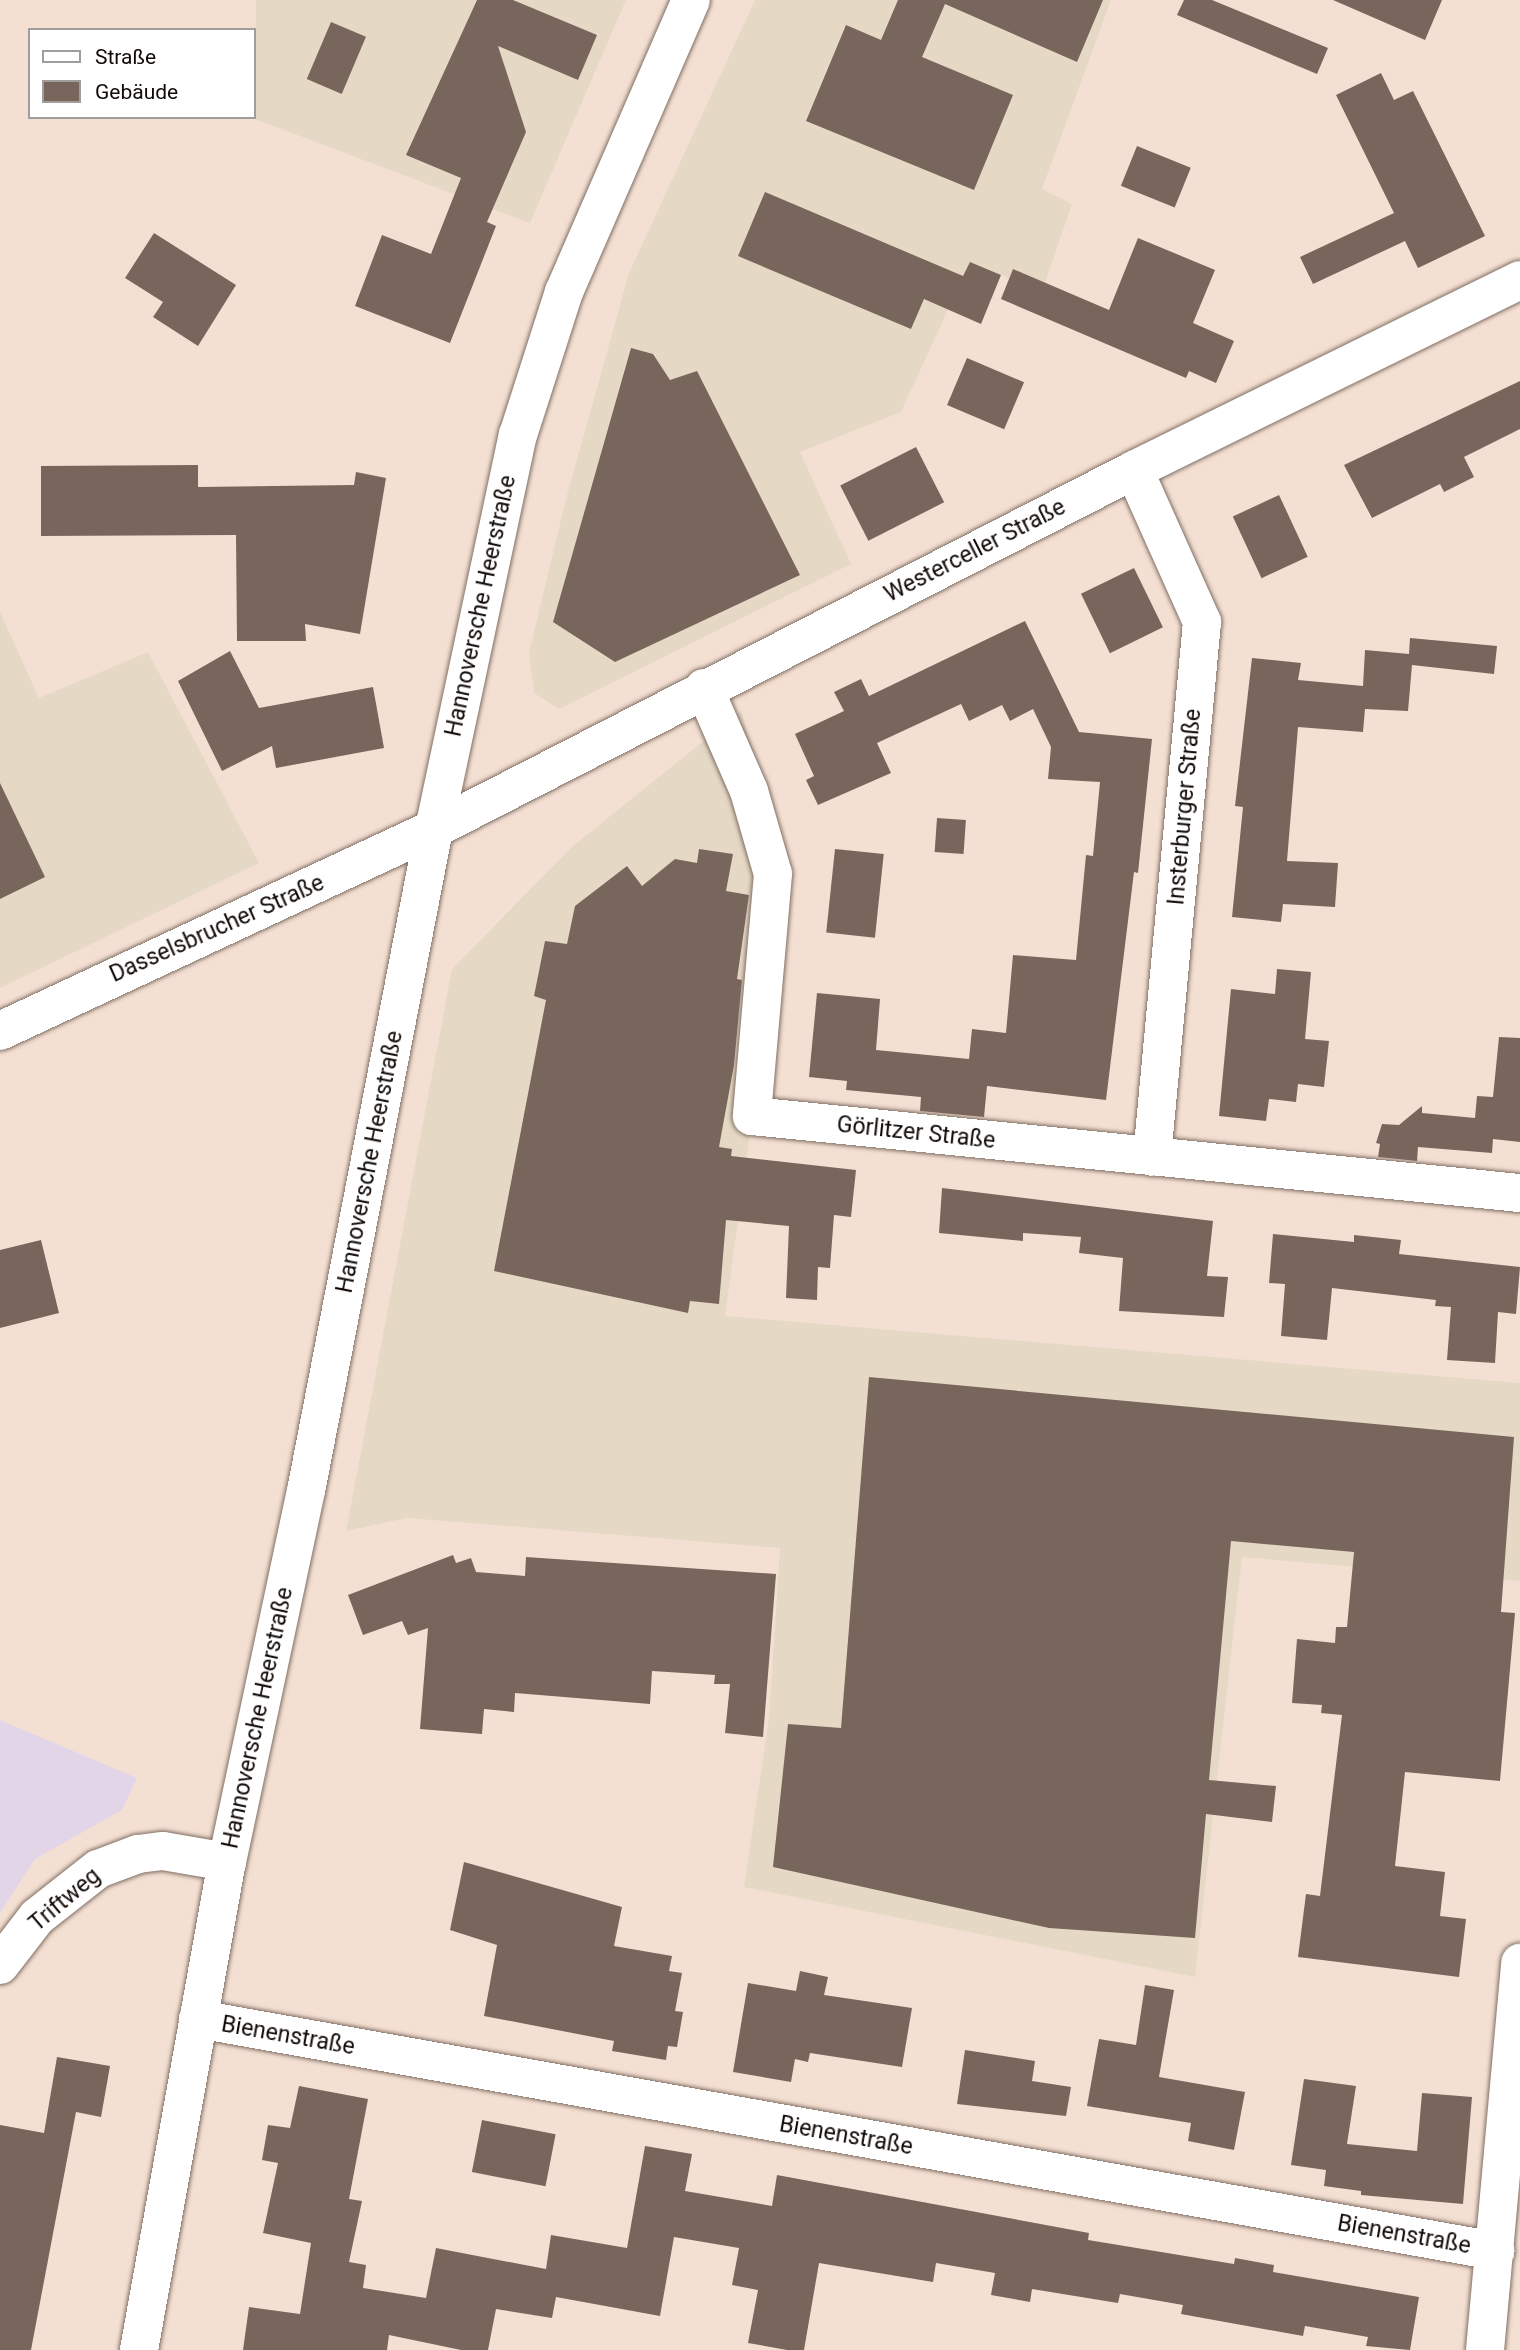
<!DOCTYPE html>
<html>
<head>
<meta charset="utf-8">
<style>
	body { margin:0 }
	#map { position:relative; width:1520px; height:2350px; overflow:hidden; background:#f4e0d3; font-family:Roboto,sans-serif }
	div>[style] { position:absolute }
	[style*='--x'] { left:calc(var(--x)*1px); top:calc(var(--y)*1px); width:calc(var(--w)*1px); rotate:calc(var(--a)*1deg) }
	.commercial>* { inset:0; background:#e5d9c5 }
	.education>* { inset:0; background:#e3d5e8 }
	.building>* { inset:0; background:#78665c; transform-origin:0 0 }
	.roads { filter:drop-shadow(0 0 2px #816f64) drop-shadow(0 0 2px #816f64) }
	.minor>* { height:38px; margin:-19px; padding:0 19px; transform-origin:19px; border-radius:19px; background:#fff }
	.major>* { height:38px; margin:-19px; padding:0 19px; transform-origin:19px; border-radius:19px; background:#fff }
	span { translate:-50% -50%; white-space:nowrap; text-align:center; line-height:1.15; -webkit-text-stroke:5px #fff; paint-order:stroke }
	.street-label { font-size:23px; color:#110a07 }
	.legend { position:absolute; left:28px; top:28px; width:228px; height:91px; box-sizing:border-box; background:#fff; border:2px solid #a09d9c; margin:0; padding:9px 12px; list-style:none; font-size:21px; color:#110a07 }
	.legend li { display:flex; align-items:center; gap:14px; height:35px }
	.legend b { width:35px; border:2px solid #a09d9c }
</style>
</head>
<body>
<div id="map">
	<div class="commercial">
		<div style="clip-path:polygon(256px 0,626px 0,530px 223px,255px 119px)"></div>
		<div style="clip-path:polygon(755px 0,1111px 0,1042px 189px,1072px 204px,1045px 283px,1013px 269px,1009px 278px,970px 262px,901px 412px,800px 452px,851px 564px,559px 709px,534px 693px,529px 653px,566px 499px,629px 273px)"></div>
		<div style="clip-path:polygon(0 612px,39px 698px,148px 652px,259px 863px,0 988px)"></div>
		<div style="clip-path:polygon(741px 711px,787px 860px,725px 1316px,1520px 1383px,1520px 1581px,1242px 1557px,1195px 1977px,744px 1887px,769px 1718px,780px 1548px,407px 1518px,346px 1531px,452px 969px,573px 846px)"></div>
	</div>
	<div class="education">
		<div style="clip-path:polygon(0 1720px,137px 1778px,122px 1810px,35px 1859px,0 1913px)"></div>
	</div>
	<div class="building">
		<div style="clip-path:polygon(477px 0,513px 0,597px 35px,578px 80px,498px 46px,526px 132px,487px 222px,496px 226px,450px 343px,355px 306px,382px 235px,431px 254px,461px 178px,406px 155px)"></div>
		<div style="clip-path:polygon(898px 0,1103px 0,1077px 62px,945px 4px,922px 57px,1013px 95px,974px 190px,806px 121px,846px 25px,881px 40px)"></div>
		<div style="clip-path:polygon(1184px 0,1212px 0,1328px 48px,1317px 74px,1177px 15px)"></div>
		<div style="clip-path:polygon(1333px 0,1442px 0,1425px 40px)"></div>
		<div style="left:331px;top:22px;width:38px;height:62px;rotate:23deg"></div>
		<div style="clip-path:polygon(1381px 73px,1394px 100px,1413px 91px,1485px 236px,1418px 268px,1405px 241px,1313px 284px,1300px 257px,1394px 213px,1336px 95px)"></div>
		<div style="left:1137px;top:146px;width:58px;height:43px;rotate:22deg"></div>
		<div style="clip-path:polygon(765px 192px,963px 276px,970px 262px,1001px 275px,981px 324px,924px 299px,911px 329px,738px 256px)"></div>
		<div style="clip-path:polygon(154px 233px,236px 285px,198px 346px,153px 317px,163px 302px,125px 278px)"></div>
		<div style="clip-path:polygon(1138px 238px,1215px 270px,1193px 323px,1234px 341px,1216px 383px,1189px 371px,1186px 378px,1001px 299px,1013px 269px,1109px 310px)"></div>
		<div style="clip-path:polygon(631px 348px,653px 354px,670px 380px,697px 371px,800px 575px,615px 662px,553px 622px)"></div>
		<div style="left:967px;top:358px;width:62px;height:51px;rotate:23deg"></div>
		<div style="clip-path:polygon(1520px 381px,1520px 429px,1464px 457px,1474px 477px,1444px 492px,1440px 484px,1372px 518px,1344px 465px)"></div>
		<div style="left:916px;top:447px;width:62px;height:85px;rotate:63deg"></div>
		<div style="clip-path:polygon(198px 465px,198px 487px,354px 485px,356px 472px,386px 478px,360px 634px,305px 624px,306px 641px,237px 641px,236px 535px,41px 536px,41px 466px)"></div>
		<div style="left:1279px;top:495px;width:68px;height:51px;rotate:65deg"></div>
		<div style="left:1134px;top:568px;width:66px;height:59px;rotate:64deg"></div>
		<div style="clip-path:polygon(1025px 621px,1079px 732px,1152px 739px,1138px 873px,1134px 872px,1106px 1100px,987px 1086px,984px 1117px,920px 1111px,921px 1097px,846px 1090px,847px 1081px,809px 1077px,817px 993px,880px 999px,876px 1050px,969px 1059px,972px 1029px,1006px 1033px,1013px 955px,1076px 960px,1086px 855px,1093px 856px,1100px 782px,1048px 779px,1051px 747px,1033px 709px,1010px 721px,1002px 705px,969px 721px,961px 704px,877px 743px,891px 773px,818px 805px,806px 780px,814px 776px,795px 734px,844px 711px,834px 692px,861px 679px,869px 696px)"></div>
		<div style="clip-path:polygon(1410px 638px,1497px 646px,1494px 674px,1412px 665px,1408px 711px,1365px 709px,1363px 732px,1298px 727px,1287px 861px,1338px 863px,1335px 907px,1283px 904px,1281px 922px,1232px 917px,1243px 807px,1235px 806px,1252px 658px,1301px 663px,1298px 680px,1363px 686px,1365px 650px,1409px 654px)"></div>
		<div style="clip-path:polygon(230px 651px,259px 708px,373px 687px,384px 748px,276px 768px,272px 746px,222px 771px,178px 681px)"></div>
		<div style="clip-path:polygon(0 783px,45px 877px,0 899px)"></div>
		<div style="left:937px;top:818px;width:29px;height:34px;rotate:4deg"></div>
		<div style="clip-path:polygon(699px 849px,733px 854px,726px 891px,749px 895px,737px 979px,742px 980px,734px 1065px,719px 1147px,732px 1149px,731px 1156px,856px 1170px,851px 1217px,834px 1215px,830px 1268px,818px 1267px,817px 1300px,786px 1298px,789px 1226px,726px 1220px,719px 1304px,690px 1301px,688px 1313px,494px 1271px,546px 1000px,534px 996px,545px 941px,567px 944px,575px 906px,627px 866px,642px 886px,675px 859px,697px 863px)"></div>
		<div style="left:835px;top:849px;width:49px;height:84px;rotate:6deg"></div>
		<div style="clip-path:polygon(1277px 969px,1311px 972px,1305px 1039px,1329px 1041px,1324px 1087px,1298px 1084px,1296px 1102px,1269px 1099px,1266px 1121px,1219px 1116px,1231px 989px,1275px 994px)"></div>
		<div style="clip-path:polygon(1499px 1037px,1520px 1038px,1520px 1142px,1493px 1139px,1492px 1153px,1418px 1147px,1417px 1161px,1378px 1157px,1380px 1144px,1376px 1143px,1382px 1124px,1399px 1125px,1422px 1106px,1422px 1113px,1475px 1118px,1477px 1096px,1493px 1097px)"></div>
		<div style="clip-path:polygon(942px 1188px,1213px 1221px,1207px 1276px,1228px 1277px,1224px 1317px,1119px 1311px,1123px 1258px,1079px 1253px,1081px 1237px,1023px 1233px,1023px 1241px,939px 1233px)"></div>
		<div style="clip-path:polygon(1273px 1234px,1354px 1242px,1354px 1235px,1401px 1240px,1399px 1254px,1520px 1267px,1516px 1314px,1498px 1312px,1495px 1363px,1447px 1360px,1451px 1307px,1435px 1306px,1436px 1300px,1332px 1288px,1327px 1340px,1281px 1336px,1285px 1284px,1269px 1283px)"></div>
		<div style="clip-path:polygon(41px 1240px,59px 1313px,0 1328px,0 1250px)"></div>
		<div style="clip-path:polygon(869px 1377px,1514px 1437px,1501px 1612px,1515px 1613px,1500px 1781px,1405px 1772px,1395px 1866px,1445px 1872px,1440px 1916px,1466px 1919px,1459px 1977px,1298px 1957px,1306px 1894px,1320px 1896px,1342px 1715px,1321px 1713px,1322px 1705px,1292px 1703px,1297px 1639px,1335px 1643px,1336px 1627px,1347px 1627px,1354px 1552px,1231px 1541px,1209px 1780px,1276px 1786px,1272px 1822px,1206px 1814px,1195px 1938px,1049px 1928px,773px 1867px,788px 1724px,841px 1728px)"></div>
		<div style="clip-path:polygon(453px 1555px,456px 1563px,471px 1558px,476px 1572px,525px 1576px,526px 1557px,776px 1574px,763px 1737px,725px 1733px,730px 1684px,714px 1684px,715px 1675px,652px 1671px,650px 1704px,515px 1693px,514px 1712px,484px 1709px,482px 1734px,420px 1729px,428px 1628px,408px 1635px,402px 1621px,363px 1635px,348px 1595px)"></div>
		<div style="clip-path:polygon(464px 1862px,622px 1907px,614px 1946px,672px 1956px,669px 1971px,682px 1973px,675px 2011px,683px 2012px,677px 2047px,668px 2046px,666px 2060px,612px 2051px,614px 2041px,484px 2016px,497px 1945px,450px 1930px)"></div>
		<div style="clip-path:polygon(800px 1971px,828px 1977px,824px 1995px,912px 2008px,902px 2067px,810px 2053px,808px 2062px,795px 2059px,791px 2082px,733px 2072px,748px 1983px,796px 1991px)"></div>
		<div style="clip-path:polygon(1145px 1985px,1174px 1990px,1159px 2077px,1245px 2092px,1234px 2150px,1188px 2141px,1191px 2123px,1087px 2106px,1099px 2039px,1136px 2045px)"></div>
		<div style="clip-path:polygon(965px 2050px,1035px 2061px,1032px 2081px,1071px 2087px,1066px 2116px,957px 2104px)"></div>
		<div style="clip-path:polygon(57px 2057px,110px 2066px,101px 2117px,76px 2112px,31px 2350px,0 2350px,0 2125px,44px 2133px)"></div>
		<div style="clip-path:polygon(1304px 2079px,1356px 2086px,1347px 2144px,1417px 2151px,1422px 2093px,1472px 2097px,1463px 2204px,1361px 2195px,1361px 2191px,1324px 2186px,1326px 2170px,1291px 2165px)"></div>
		<div style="clip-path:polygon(299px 2086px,368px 2099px,349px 2199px,362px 2201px,349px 2262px,366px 2265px,363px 2288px,426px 2298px,436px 2248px,546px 2269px,551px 2235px,627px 2248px,645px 2146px,692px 2154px,685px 2191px,772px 2206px,777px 2175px,1089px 2233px,1088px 2240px,1234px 2264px,1235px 2258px,1274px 2265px,1273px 2272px,1419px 2297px,1410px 2350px,1366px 2346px,1368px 2337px,1305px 2326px,1303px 2336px,1181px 2314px,1183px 2305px,1120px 2294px,1118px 2303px,1032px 2289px,1030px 2302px,991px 2295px,995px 2273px,936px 2263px,933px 2282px,819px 2263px,804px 2350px,787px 2350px,748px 2343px,758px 2290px,732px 2285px,739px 2248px,674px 2237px,660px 2316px,556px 2297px,552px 2318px,496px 2309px,488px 2350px,461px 2350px,389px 2335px,387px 2350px,243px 2350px,249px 2307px,300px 2314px,311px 2243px,263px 2233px,278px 2163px,262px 2160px,268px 2125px,290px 2128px)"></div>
		<div style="left:482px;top:2120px;width:75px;height:53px;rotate:11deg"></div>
	</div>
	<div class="roads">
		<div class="minor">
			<div style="--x:1134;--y:470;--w:167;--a:65.9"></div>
			<div style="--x:1202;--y:622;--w:537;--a:95.34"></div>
			<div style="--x:704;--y:688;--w:112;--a:66.4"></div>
			<div style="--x:749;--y:791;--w:86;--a:73.9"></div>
			<div style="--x:773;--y:874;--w:243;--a:95"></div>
			<div style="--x:752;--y:1116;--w:772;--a:5.73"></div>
			<div style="--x:0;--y:1031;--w:479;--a:-25"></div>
			<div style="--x:434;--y:829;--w:787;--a:-27.15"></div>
			<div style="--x:1134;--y:470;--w:430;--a:-26.2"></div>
			<div style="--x:0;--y:1965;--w:61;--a:-52.4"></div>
			<div style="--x:37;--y:1917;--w:78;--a:-38.2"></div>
			<div style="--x:98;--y:1869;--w:43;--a:-20.6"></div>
			<div style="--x:138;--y:1854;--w:25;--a:-7"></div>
			<div style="--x:163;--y:1851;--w:65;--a:9.8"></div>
			<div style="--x:198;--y:2019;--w:1318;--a:10.14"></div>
			<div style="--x:1485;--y:2350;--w:389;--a:-84.8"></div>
		</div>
		<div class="major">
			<div style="--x:139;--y:2350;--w:496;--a:-79.8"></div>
			<div style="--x:227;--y:1862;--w:379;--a:-78"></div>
			<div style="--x:306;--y:1491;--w:674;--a:-79.06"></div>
			<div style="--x:434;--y:829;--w:403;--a:-78"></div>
			<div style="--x:518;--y:435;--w:150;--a:-72.2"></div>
			<div style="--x:564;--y:292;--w:318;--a:-66.5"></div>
		</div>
	</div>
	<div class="street-label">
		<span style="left:975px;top:551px;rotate:-27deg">Westerceller Straße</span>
		<span style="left:481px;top:606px;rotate:-78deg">Hannoversche Heerstraße</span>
		<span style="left:1185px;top:807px;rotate:-85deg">Insterburger Straße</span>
		<span style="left:217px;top:929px;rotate:-24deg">Dasselsbrucher Straße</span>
		<span style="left:916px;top:1133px;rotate:6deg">Görlitzer Straße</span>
		<span style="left:370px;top:1162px;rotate:-79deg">Hannoversche Heerstraße</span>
		<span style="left:258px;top:1718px;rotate:-78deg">Hannoversche Heerstraße</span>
		<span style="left:65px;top:1900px;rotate:-40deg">Triftweg</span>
		<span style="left:288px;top:2036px;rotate:10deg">Bienenstraße</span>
		<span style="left:846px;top:2136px;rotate:10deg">Bienenstraße</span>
		<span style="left:1404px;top:2235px;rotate:10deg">Bienenstraße</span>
	</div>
	<ul class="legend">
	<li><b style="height:9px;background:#fff"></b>Straße</li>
	<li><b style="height:19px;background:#78665c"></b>Gebäude</li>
	</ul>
</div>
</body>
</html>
